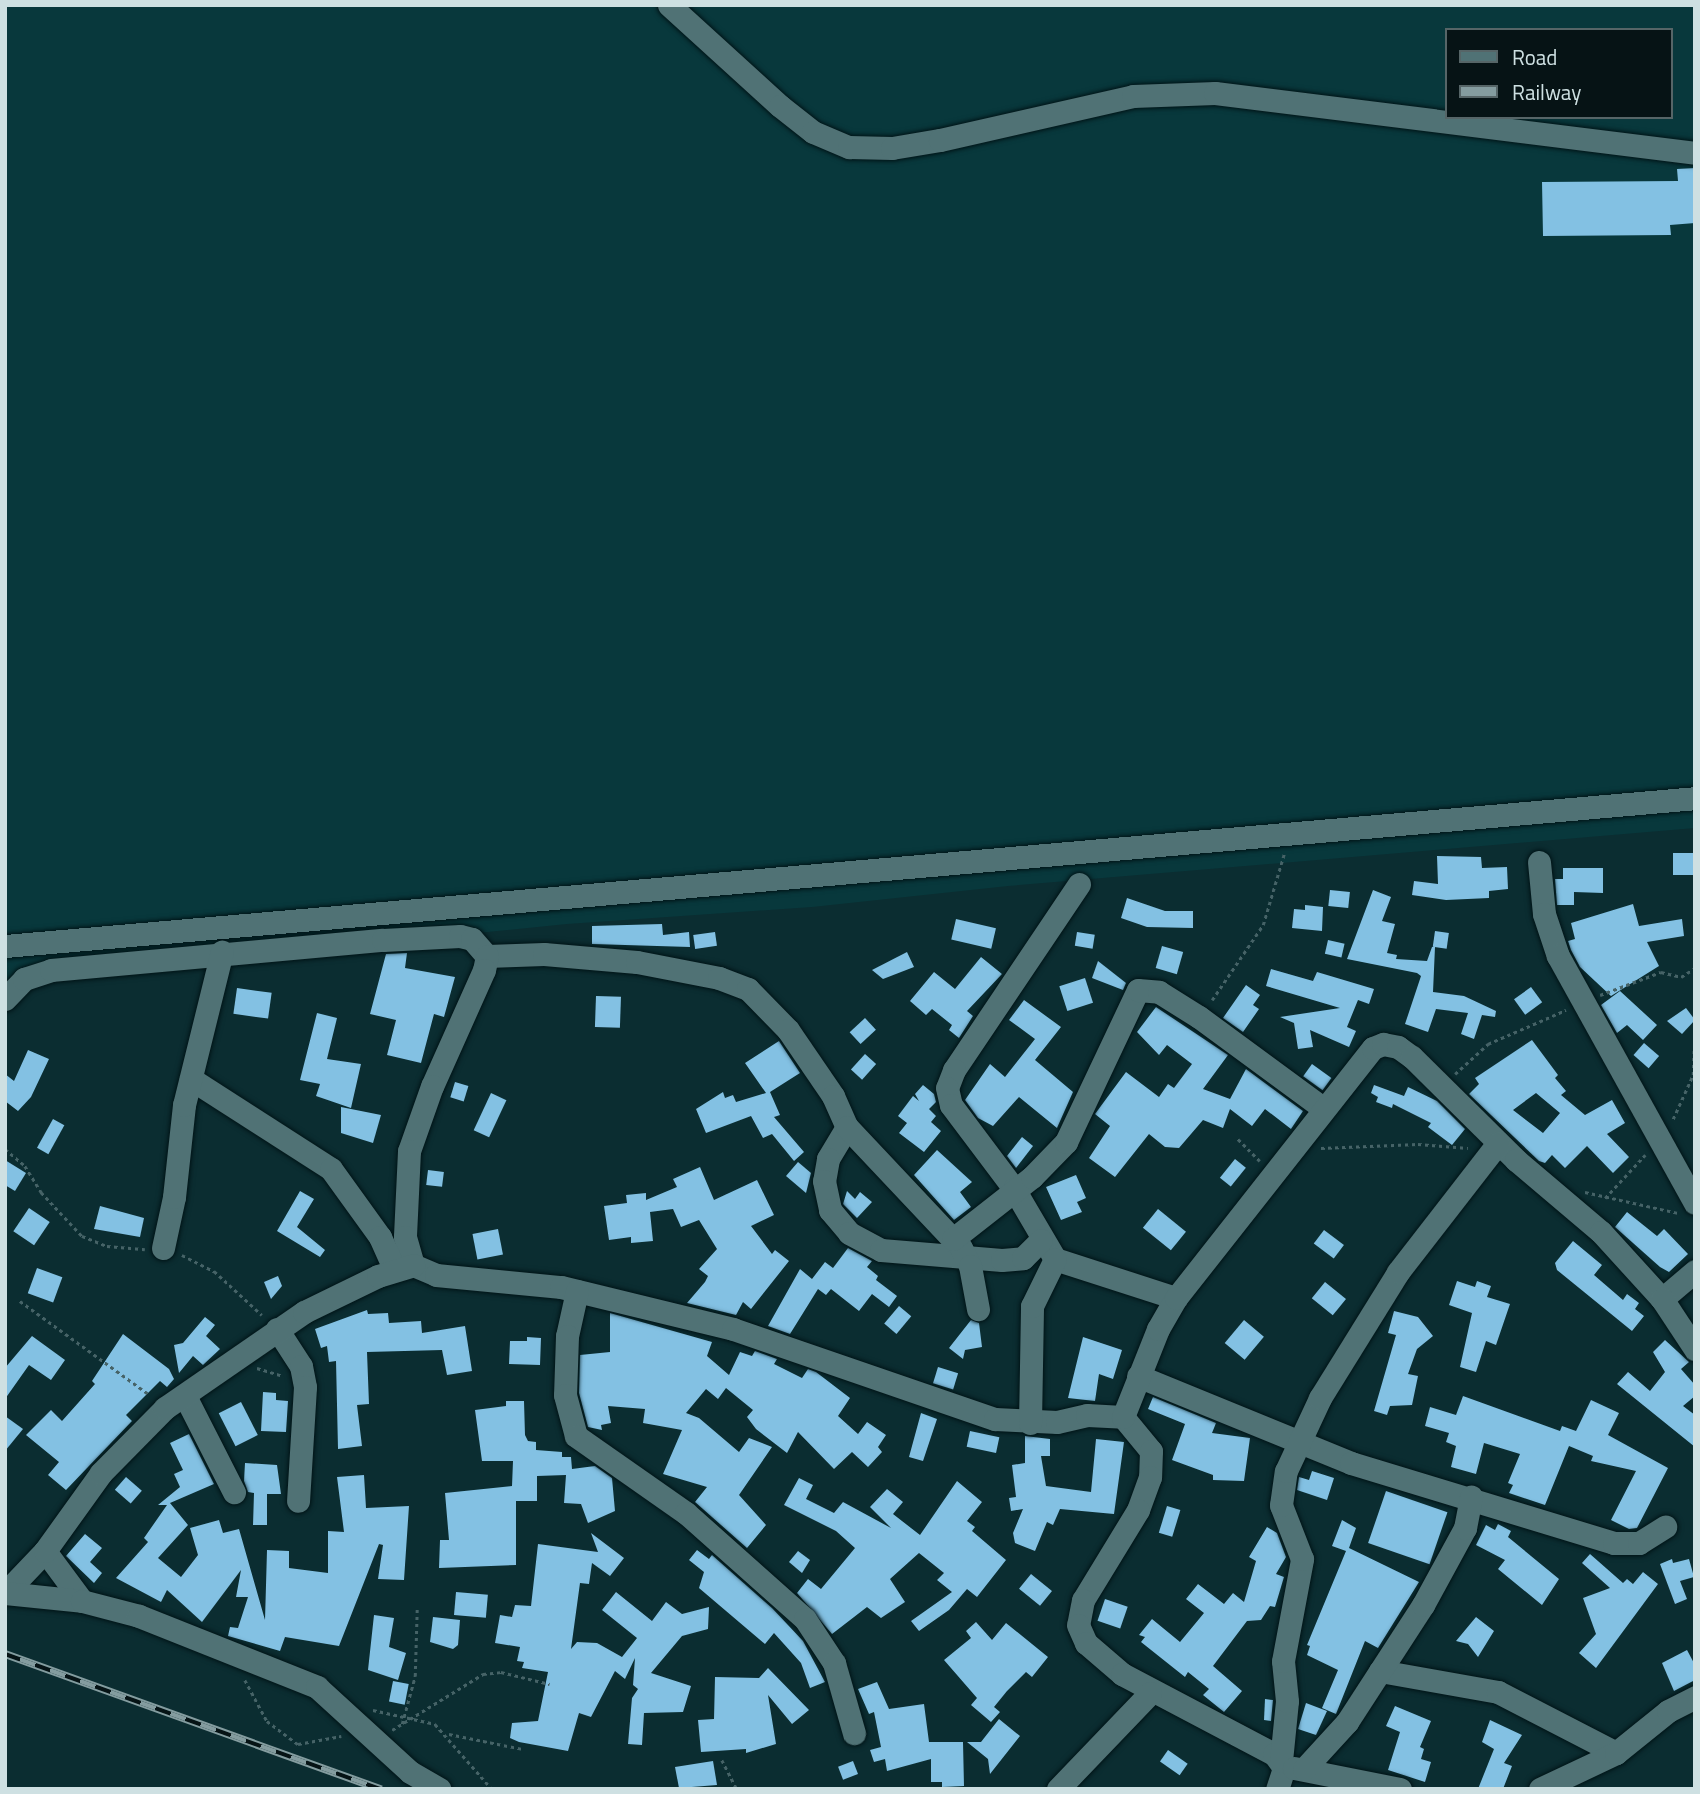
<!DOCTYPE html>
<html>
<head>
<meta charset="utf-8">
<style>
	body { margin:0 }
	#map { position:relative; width:1700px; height:1794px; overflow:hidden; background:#0b2d31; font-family:"Titillium Web",sans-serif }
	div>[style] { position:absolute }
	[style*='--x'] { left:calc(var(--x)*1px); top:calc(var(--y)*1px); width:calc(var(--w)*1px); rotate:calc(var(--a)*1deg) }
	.built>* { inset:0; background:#08383c }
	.building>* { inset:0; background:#83c1e3; transform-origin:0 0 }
	.path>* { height:2.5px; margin-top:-1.25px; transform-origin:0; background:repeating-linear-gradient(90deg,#466367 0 3.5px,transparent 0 7px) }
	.roads { filter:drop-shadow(0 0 2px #001417) drop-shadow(0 0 2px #001417) }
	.minor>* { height:23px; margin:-11.5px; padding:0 11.5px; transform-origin:11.5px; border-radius:11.5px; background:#507275 }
	.rail>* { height:8px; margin-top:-4px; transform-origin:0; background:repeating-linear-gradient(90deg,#061315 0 16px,#849c9f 0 32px); box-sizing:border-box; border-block:2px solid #849c9f }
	span { translate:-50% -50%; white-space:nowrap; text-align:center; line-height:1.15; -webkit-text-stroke:7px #061315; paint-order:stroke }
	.frame { position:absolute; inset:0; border:7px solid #cee0e2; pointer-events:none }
	.legend { position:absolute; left:1445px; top:28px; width:228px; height:91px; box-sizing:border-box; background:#061315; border:2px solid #566567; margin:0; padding:9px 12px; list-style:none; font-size:21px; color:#cee0e2 }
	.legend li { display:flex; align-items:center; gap:14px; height:35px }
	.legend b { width:35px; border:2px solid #566567 }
</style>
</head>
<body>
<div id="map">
	<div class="built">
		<div style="clip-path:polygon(evenodd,5px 5px,1695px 5px,1695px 828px,1008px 886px,812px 907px,567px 924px,5px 980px,5px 5px,1446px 30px,1670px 30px,1670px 117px,1446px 117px,1446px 30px)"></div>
	</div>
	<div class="building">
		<div style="clip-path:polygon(1695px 168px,1695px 223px,1670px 225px,1671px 235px,1543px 236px,1542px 182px,1678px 181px,1677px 169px)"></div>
		<div style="left:1695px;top:853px;width:22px;height:22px;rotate:90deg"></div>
		<div style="clip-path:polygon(1437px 856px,1481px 857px,1482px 868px,1507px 867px,1508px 889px,1489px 891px,1489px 898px,1446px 900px,1412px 895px,1414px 881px,1438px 884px)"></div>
		<div style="clip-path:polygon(1563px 868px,1603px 868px,1603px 893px,1574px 892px,1574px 905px,1557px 905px,1555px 879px,1563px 879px)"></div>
		<div style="left:1330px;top:890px;width:20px;height:16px;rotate:6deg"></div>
		<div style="clip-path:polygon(1373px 890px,1391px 897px,1382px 921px,1395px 924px,1387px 953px,1397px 955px,1396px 959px,1427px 961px,1432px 947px,1435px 947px,1433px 992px,1464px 996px,1496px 1011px,1495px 1017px,1482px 1015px,1474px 1039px,1461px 1034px,1468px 1013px,1436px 1009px,1428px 1032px,1405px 1024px,1421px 976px,1417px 973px,1347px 959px)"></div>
		<div style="clip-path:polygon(1127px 898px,1165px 911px,1193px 911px,1193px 928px,1147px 927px,1121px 918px)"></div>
		<div style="clip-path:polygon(1633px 904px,1639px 926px,1682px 919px,1684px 936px,1647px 942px,1659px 966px,1611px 996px,1580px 967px,1571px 950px,1568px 941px,1575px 939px,1571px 923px)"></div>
		<div style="clip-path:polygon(1305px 905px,1323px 907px,1322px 931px,1292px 928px,1294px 909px,1305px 910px)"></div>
		<div style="left:956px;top:919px;width:41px;height:21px;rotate:13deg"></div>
		<div style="clip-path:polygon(662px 924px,663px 935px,689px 932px,690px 947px,592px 944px,592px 926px)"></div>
		<div style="left:1435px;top:931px;width:14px;height:16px;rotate:8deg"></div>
		<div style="left:715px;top:932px;width:14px;height:22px;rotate:82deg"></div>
		<div style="left:1077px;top:932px;width:18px;height:14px;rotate:9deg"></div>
		<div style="left:1328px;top:940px;width:17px;height:14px;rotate:13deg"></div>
		<div style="left:1162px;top:946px;width:22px;height:23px;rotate:16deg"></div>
		<div style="clip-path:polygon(907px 952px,914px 967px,883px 979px,872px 970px)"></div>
		<div style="clip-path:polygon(407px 953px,405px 968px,455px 977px,444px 1017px,434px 1014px,421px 1063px,387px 1055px,396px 1020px,370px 1014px,386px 954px)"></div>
		<div style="clip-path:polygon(981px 957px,1002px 974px,967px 1011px,973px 1016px,959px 1038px,949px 1030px,952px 1025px,932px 1009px,926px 1015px,910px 1001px,934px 972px,955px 989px)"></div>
		<div style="clip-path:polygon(1098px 961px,1126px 983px,1123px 990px,1092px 978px)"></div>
		<div style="clip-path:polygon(1271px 969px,1313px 981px,1317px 972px,1374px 989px,1369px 1004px,1358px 1000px,1347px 1027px,1356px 1031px,1349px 1047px,1310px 1030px,1313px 1047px,1298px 1049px,1294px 1023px,1280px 1017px,1340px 1008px,1266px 986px)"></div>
		<div style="left:1085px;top:978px;width:26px;height:27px;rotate:72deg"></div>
		<div style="clip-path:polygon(1246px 985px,1260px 995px,1253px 1005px,1259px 1009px,1243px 1032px,1223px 1018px)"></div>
		<div style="left:1531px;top:987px;width:19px;height:21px;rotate:54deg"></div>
		<div style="left:237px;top:988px;width:35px;height:26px;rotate:8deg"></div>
		<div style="clip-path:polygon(1620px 991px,1657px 1025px,1643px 1040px,1627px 1025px,1617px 1033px,1601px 1005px)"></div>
		<div style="left:596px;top:996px;width:25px;height:31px;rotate:2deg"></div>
		<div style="clip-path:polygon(1024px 1000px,1061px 1027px,1035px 1060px,1073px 1092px,1057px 1128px,1019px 1097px,993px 1126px,978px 1118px,965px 1100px,990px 1064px,1005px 1077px,1035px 1039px,1009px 1020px)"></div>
		<div style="clip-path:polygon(1156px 1007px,1228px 1055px,1203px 1089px,1230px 1099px,1246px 1069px,1303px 1111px,1291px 1129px,1265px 1109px,1252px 1126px,1230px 1109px,1223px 1128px,1203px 1120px,1179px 1148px,1165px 1147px,1149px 1134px,1115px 1177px,1089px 1158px,1110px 1126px,1095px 1114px,1126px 1072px,1159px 1097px,1168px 1084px,1174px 1088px,1192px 1064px,1167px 1045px,1159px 1055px,1137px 1032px)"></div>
		<div style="clip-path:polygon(1686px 1008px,1695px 1020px,1682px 1034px,1667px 1021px)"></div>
		<div style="clip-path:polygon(317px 1013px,337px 1018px,327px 1059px,361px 1064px,351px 1108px,316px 1096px,320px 1084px,300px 1080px)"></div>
		<div style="left:865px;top:1018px;width:16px;height:21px;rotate:47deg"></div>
		<div style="clip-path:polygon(evenodd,1532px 1040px,1558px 1075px,1555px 1078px,1566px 1091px,1561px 1095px,1585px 1115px,1612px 1100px,1625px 1123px,1607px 1134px,1629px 1157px,1613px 1173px,1587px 1146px,1565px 1168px,1552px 1155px,1545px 1163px,1539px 1161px,1469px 1094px,1479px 1084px,1475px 1078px,1532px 1040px,1536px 1093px,1560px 1113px,1543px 1133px,1513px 1110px,1536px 1093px)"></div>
		<div style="clip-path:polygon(779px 1041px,800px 1073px,770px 1092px,780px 1115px,774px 1117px,804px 1152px,794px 1161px,772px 1134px,763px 1138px,751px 1116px,706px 1133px,696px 1109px,723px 1092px,725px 1098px,733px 1095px,736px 1102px,766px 1093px,745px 1063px)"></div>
		<div style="left:1644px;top:1043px;width:20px;height:16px;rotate:41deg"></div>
		<div style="clip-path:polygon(28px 1050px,49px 1059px,31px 1097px,18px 1111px,5px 1101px,5px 1074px,14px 1081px)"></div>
		<div style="left:865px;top:1054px;width:15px;height:21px;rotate:42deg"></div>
		<div style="left:1312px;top:1064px;width:24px;height:15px;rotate:36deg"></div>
		<div style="left:455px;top:1082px;width:14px;height:16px;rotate:17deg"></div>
		<div style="clip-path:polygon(923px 1085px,934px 1094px,936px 1102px,929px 1109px,936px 1116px,931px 1122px,941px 1131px,924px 1152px,899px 1133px,907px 1123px,898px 1116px,913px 1096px,919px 1101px,915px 1094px)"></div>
		<div style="clip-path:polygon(1374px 1085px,1404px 1096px,1408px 1087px,1437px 1101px,1465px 1129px,1452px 1145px,1428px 1127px,1431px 1123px,1393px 1104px,1392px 1108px,1376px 1102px,1378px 1097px,1371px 1093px)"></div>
		<div style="left:491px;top:1093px;width:17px;height:41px;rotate:25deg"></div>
		<div style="clip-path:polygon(341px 1107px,381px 1115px,373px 1143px,341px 1133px)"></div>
		<div style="left:53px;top:1119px;width:13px;height:33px;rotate:29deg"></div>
		<div style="clip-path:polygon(1022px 1137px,1033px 1146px,1016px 1168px,1007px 1156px)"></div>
		<div style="clip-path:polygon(937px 1150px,972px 1182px,960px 1192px,971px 1207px,954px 1220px,914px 1175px)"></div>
		<div style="left:1235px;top:1159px;width:14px;height:24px;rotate:39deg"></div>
		<div style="clip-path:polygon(5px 1160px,26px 1173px,15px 1191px,5px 1185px)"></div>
		<div style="clip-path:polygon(798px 1162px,811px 1173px,806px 1193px,786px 1176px)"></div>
		<div style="clip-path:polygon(700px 1167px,714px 1200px,757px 1180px,774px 1215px,751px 1226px,772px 1254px,775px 1250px,789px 1261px,751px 1309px,743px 1302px,736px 1315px,687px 1303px,705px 1282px,708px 1276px,699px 1269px,717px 1249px,699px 1220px,681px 1227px,673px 1209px,650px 1212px,653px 1241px,631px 1243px,631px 1237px,609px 1240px,604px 1206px,627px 1203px,626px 1195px,646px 1193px,646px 1200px,677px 1187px,673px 1179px)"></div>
		<div style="left:428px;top:1170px;width:16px;height:15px;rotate:7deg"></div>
		<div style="clip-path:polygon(1076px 1175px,1086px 1198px,1077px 1202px,1082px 1212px,1061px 1220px,1046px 1187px)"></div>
		<div style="clip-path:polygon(300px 1191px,314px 1199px,297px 1227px,325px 1250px,320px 1257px,277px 1231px)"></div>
		<div style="clip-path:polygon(847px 1191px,855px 1199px,860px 1192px,872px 1202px,857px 1218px,843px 1204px)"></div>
		<div style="clip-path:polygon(100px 1206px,144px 1218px,140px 1237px,94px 1229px)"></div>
		<div style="left:29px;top:1208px;width:25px;height:28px;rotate:34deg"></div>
		<div style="left:1158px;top:1209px;width:36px;height:24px;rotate:39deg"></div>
		<div style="clip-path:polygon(1627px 1212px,1657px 1236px,1664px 1229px,1688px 1254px,1669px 1272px,1660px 1267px,1615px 1227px)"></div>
		<div style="left:498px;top:1229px;width:26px;height:26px;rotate:79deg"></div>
		<div style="left:1324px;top:1230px;width:25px;height:17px;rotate:37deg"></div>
		<div style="clip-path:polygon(1573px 1241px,1602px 1265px,1594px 1275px,1623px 1300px,1627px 1294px,1639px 1303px,1635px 1309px,1644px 1316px,1632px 1331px,1557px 1270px,1555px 1263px)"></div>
		<div style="clip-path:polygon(848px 1248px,872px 1261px,867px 1267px,878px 1276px,876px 1280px,897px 1296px,889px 1307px,872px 1294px,859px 1311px,831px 1289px,826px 1295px,818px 1289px,790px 1334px,768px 1326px,800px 1269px,812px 1279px,825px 1262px,833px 1268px)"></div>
		<div style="left:37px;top:1268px;width:27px;height:27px;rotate:20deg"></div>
		<div style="clip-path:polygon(278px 1276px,282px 1286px,271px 1299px,264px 1282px)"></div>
		<div style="clip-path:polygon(1457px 1281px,1475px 1287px,1477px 1281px,1491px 1286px,1487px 1297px,1510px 1304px,1496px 1345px,1486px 1341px,1476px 1372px,1460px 1367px,1472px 1313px,1449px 1305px)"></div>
		<div style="left:1325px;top:1282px;width:27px;height:21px;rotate:39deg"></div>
		<div style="left:899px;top:1306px;width:16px;height:23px;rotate:40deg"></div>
		<div style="clip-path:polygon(367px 1310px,368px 1314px,388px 1313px,389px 1323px,421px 1321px,422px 1333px,465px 1326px,472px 1371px,447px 1375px,442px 1350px,367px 1352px,369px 1404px,357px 1405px,362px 1446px,338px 1449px,336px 1361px,329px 1362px,327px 1346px,321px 1348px,315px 1329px)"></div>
		<div style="clip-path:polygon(1394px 1311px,1418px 1317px,1433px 1336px,1417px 1349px,1408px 1374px,1418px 1376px,1412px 1405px,1390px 1406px,1387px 1415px,1374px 1411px,1396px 1335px,1388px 1333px)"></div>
		<div style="clip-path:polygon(610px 1313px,712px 1342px,707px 1356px,729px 1375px,740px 1352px,752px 1356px,755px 1351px,777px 1359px,774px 1364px,802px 1378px,808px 1369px,816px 1372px,850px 1398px,838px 1416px,858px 1434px,867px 1422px,886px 1435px,878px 1447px,882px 1452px,868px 1467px,852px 1452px,834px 1469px,798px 1432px,787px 1453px,756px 1429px,747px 1417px,753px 1410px,726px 1388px,718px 1399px,706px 1389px,686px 1413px,699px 1418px,739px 1452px,749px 1438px,772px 1447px,739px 1495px,766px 1525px,747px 1548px,695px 1502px,707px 1487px,663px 1474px,682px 1430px,643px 1423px,645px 1409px,608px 1406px,611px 1423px,601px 1425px,602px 1430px,588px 1427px,579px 1393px,580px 1355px,610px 1352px)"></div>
		<div style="clip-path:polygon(205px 1317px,215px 1325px,206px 1336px,220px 1349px,203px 1365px,193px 1356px,179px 1373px,174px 1345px,183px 1343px)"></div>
		<div style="clip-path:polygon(971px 1320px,979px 1323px,982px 1347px,965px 1350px,963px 1359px,949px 1348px)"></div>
		<div style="left:1244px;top:1320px;width:26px;height:30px;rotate:40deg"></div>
		<div style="clip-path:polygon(123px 1334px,169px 1369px,174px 1379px,167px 1387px,160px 1381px,126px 1415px,132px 1421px,66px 1490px,48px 1475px,59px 1462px,26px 1435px,51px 1410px,62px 1421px,95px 1384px,92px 1381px)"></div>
		<div style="clip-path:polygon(32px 1336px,65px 1360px,51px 1380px,29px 1365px,5px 1399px,5px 1368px)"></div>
		<div style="clip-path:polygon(527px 1337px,541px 1338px,540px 1365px,509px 1364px,510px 1341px,527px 1341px)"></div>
		<div style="clip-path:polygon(1083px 1337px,1122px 1350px,1113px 1379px,1099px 1374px,1095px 1401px,1068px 1398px)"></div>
		<div style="clip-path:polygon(1665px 1340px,1689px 1362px,1681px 1369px,1695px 1385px,1695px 1396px,1683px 1406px,1695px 1415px,1695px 1447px,1617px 1384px,1628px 1372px,1650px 1391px,1665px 1372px,1653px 1352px)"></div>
		<div style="left:938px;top:1367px;width:21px;height:17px;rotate:17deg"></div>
		<div style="clip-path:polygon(263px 1392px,276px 1393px,276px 1400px,288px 1401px,286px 1432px,261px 1431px)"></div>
		<div style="clip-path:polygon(1463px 1396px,1560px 1431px,1562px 1426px,1576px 1431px,1591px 1400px,1619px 1413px,1608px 1435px,1668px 1468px,1637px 1528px,1629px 1529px,1611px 1520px,1636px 1471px,1591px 1461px,1593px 1456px,1569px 1446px,1545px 1505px,1509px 1493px,1513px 1485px,1508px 1483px,1520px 1454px,1484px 1443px,1476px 1474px,1451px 1467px,1456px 1446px,1446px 1442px,1449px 1433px,1425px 1426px,1430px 1407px,1456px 1415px)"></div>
		<div style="clip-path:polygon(1153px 1397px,1216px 1423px,1212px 1433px,1250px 1438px,1244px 1481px,1213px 1480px,1213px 1475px,1172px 1460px,1185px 1424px,1148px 1409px)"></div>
		<div style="clip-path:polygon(506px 1401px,524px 1401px,525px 1435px,528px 1441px,536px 1442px,536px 1450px,562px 1452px,562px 1457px,571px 1457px,572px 1469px,595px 1466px,612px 1478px,615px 1511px,588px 1523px,581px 1504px,564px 1503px,566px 1475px,537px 1476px,537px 1501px,516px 1501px,516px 1565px,439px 1568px,440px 1540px,449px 1540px,445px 1493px,512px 1486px,513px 1461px,482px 1461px,475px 1410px,506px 1406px)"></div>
		<div style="left:241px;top:1402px;width:37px;height:25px;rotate:63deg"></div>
		<div style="clip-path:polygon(921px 1413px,937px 1419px,923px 1461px,909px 1457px)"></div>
		<div style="clip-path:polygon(5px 1416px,23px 1429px,5px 1451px)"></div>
		<div style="left:970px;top:1431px;width:30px;height:16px;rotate:12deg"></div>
		<div style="clip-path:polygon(189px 1434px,214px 1484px,170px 1503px,188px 1525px,158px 1558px,181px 1577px,198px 1555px,190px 1528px,219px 1520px,223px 1533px,239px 1529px,265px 1620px,267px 1550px,289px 1551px,289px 1568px,328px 1573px,328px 1531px,344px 1532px,337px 1477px,364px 1475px,366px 1508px,409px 1506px,404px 1580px,378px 1579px,383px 1545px,379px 1544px,339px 1646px,285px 1637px,280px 1651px,228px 1636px,230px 1627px,238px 1628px,248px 1597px,236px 1597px,241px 1570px,202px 1622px,167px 1590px,161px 1602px,116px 1578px,148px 1542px,144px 1538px,167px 1505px,158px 1505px,180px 1487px,174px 1474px,183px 1470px,170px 1443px)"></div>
		<div style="clip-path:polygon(1025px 1436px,1050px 1439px,1050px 1456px,1041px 1456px,1046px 1486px,1091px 1492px,1096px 1439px,1124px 1442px,1114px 1514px,1060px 1509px,1053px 1525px,1047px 1522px,1035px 1551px,1015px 1543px,1013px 1533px,1023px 1509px,1011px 1511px,1009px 1498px,1016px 1497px,1012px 1465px,1025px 1463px)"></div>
		<div style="clip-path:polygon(245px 1463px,277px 1465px,281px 1494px,267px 1494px,267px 1525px,253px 1525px,254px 1493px,248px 1492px,244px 1481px)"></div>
		<div style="clip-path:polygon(1312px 1471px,1334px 1478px,1327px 1500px,1297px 1490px,1299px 1477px,1309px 1480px)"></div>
		<div style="left:126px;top:1477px;width:21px;height:17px;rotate:41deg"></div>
		<div style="clip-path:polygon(799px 1478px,813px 1485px,806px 1499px,834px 1513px,843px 1502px,891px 1528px,870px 1507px,887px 1489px,903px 1502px,893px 1514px,920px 1535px,957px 1481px,982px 1502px,967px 1521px,975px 1527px,972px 1531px,1006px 1560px,977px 1597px,967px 1589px,949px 1610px,919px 1631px,911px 1621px,952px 1592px,937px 1580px,944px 1573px,919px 1553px,890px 1579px,905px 1602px,881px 1618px,867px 1607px,832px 1634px,797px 1593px,808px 1579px,821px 1589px,855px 1548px,836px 1531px,784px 1505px)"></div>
		<div style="left:1386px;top:1491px;width:65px;height:55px;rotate:19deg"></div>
		<div style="left:1167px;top:1506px;width:14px;height:28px;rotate:17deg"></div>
		<div style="clip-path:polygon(1342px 1520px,1356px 1528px,1349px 1548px,1419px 1582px,1378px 1648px,1365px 1641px,1336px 1714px,1322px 1708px,1338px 1670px,1307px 1655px,1310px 1646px,1307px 1645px,1346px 1551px,1332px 1546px)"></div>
		<div style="clip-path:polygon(1498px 1524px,1511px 1531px,1508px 1537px,1559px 1579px,1542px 1605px,1498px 1569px,1505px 1560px,1476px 1545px,1486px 1525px,1495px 1530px)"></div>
		<div style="clip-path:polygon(1267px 1527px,1277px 1533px,1286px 1557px,1276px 1574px,1284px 1577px,1275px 1607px,1270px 1606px,1261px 1620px,1247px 1621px,1213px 1666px,1242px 1691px,1224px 1712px,1203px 1695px,1209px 1689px,1188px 1672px,1185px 1677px,1141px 1642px,1145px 1637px,1139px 1635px,1152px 1619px,1180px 1642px,1204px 1613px,1186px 1599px,1198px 1584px,1224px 1604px,1233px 1593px,1244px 1602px,1256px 1561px,1249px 1557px)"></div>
		<div style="clip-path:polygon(591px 1533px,624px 1558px,610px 1576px,592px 1563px,589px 1584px,580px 1583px,571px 1649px,577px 1642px,597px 1643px,622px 1657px,637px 1638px,602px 1610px,616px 1592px,652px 1621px,666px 1602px,682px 1614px,709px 1607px,708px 1629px,682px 1636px,651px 1673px,691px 1686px,683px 1712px,644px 1713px,642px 1745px,628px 1744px,632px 1698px,638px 1689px,633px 1685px,635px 1658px,625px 1679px,615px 1671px,591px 1717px,579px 1713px,568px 1751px,519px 1742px,510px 1738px,512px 1723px,538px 1721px,548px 1672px,522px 1668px,524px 1662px,517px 1661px,520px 1647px,495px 1643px,500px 1615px,512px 1617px,515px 1605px,531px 1606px,538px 1544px,598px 1552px)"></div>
		<div style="clip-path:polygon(85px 1534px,102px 1548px,90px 1562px,102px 1573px,94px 1583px,66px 1556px)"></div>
		<div style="clip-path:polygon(697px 1550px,709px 1559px,712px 1555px,772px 1608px,803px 1641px,825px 1682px,810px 1688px,801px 1663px,774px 1633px,765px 1644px,699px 1588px,704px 1572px,689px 1560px)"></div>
		<div style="clip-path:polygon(798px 1551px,810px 1560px,802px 1573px,789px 1562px)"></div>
		<div style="clip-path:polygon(1590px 1554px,1623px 1583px,1627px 1579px,1633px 1584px,1643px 1572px,1658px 1584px,1596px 1668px,1579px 1653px,1596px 1634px,1583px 1598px,1610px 1588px,1582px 1563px)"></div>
		<div style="clip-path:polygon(1672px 1559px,1673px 1563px,1689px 1559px,1694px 1577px,1680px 1581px,1687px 1599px,1675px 1604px,1660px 1564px)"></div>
		<div style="left:1031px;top:1574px;width:27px;height:19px;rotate:39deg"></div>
		<div style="left:456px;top:1592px;width:32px;height:23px;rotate:5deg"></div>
		<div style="left:1105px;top:1599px;width:24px;height:23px;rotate:19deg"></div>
		<div style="clip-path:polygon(374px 1615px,394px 1618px,389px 1647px,406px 1653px,398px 1680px,368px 1670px)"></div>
		<div style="clip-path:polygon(433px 1617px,460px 1620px,458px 1645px,453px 1649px,430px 1642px)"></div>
		<div style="clip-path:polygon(1476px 1617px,1494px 1631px,1478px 1657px,1468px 1644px,1456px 1641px)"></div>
		<div style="clip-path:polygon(976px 1622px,992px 1640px,1006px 1623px,1048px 1657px,1032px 1677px,1026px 1672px,1007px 1691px,994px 1707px,1000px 1712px,991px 1722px,971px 1705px,977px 1698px,944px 1660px,971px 1638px,966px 1631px)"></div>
		<div style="clip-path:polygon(1687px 1650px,1695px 1665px,1695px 1680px,1674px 1691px,1662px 1663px)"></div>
		<div style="clip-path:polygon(768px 1668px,809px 1710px,792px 1724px,768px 1695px,776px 1744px,746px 1753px,746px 1749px,701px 1752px,698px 1720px,714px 1719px,715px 1677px,759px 1678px)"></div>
		<div style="left:393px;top:1681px;width:16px;height:21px;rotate:11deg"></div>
		<div style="clip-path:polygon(877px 1682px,889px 1709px,924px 1704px,929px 1742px,963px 1742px,964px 1786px,942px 1787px,942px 1782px,931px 1782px,931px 1759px,887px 1771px,885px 1759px,874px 1762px,870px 1750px,881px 1747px,874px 1712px,869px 1714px,858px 1689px)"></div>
		<div style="clip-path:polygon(1265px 1699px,1273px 1700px,1271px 1721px,1264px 1720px)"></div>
		<div style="clip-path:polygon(1306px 1703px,1327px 1711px,1316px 1735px,1298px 1729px)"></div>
		<div style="clip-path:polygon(1395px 1706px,1431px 1721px,1420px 1747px,1424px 1749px,1421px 1759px,1431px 1762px,1425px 1782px,1388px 1770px,1400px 1732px,1386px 1726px)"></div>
		<div style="clip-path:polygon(999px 1719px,1020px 1736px,990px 1774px,988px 1759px,967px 1742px,981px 1742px)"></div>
		<div style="clip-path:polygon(1490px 1720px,1522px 1735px,1504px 1763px,1512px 1766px,1503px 1789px,1478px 1789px,1494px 1749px,1482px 1742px)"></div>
		<div style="left:1168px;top:1750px;width:24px;height:14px;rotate:35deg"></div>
		<div style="clip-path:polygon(713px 1761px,717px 1785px,679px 1788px,675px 1767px)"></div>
		<div style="left:853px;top:1761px;width:14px;height:16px;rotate:69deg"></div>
	</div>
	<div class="path">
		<div style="--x:1600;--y:995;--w:65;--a:-20.7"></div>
		<div style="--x:1661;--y:972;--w:21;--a:14"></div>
		<div style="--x:1681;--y:977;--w:17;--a:-33"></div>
		<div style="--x:1212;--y:1000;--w:91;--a:-55.8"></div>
		<div style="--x:1263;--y:925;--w:74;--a:-73.5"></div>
		<div style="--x:1455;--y:1074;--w:45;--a:-42.3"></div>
		<div style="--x:1488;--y:1044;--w:85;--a:-23.6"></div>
		<div style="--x:1673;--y:1119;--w:48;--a:-65.6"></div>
		<div style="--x:1693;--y:1075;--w:28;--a:-88"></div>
		<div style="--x:1238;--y:1139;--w:31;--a:45"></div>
		<div style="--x:1321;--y:1148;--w:97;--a:-2.4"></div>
		<div style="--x:1418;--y:1144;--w:50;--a:4.6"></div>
		<div style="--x:5;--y:1149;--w:26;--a:40"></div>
		<div style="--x:25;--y:1166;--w:31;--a:58"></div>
		<div style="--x:41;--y:1192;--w:60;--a:47"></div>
		<div style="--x:82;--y:1236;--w:27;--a:22"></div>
		<div style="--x:107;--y:1246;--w:38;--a:5"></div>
		<div style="--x:1585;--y:1192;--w:95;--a:12.7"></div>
		<div style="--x:1605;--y:1198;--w:59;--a:-47.1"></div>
		<div style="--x:182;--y:1255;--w:36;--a:27"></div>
		<div style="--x:214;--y:1271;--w:65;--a:42.5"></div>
		<div style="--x:20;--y:1301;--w:160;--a:35.9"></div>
		<div style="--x:257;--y:1368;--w:27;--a:17"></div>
		<div style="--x:245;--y:1680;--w:47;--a:61.8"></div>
		<div style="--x:267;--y:1721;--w:39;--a:37"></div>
		<div style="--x:298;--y:1744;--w:44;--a:-10.5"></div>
		<div style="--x:373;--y:1710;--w:64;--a:12.7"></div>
		<div style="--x:435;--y:1724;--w:86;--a:48.8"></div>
		<div style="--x:402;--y:1724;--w:50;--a:-74.8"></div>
		<div style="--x:415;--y:1676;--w:69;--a:-88.3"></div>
		<div style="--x:392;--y:1730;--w:107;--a:-31.6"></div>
		<div style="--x:483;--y:1674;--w:18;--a:-6"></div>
		<div style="--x:501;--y:1672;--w:50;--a:13.8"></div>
		<div style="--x:449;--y:1734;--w:76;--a:11.5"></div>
		<div style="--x:722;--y:1760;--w:33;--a:63"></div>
	</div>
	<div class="roads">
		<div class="minor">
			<div style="--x:669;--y:5;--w:150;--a:42.3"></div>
			<div style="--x:780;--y:106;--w:42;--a:38.2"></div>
			<div style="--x:813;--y:132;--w:39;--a:23"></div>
			<div style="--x:849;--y:147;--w:43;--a:1.3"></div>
			<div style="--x:892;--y:148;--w:49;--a:-9.5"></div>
			<div style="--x:940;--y:140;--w:198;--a:-12.8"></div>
			<div style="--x:1133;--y:96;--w:82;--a:-2.1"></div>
			<div style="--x:1215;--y:93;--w:484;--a:7.1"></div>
			<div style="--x:1539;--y:862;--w:52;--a:84.5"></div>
			<div style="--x:1544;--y:914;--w:44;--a:71.6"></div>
			<div style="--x:1558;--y:956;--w:282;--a:61"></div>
			<div style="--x:1079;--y:884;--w:224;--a:123.9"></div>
			<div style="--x:954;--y:1070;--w:19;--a:111"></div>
			<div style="--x:947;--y:1088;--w:17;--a:77"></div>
			<div style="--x:951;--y:1105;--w:105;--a:53.1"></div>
			<div style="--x:1014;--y:1189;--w:81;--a:59.6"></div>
			<div style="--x:1055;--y:1259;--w:127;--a:17.9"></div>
			<div style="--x:5;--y:946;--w:1696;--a:-5"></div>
			<div style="--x:487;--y:956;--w:57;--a:-2"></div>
			<div style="--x:544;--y:954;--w:93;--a:4.9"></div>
			<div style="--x:637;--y:962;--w:84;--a:11"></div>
			<div style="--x:719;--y:978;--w:31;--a:21"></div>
			<div style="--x:748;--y:989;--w:57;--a:45.7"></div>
			<div style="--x:788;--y:1030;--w:80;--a:55.7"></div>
			<div style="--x:833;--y:1096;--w:34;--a:66"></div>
			<div style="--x:847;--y:1127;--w:37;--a:121"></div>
			<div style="--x:828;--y:1159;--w:22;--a:100"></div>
			<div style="--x:824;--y:1181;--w:30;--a:78"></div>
			<div style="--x:830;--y:1210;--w:30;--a:50"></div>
			<div style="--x:849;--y:1233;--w:36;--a:28"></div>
			<div style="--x:881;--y:1250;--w:121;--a:4.7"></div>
			<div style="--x:1002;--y:1260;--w:21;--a:-5"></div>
			<div style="--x:1023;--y:1258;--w:25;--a:-45"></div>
			<div style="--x:5;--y:999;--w:28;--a:-46"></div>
			<div style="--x:24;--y:979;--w:28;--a:-18"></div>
			<div style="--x:51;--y:970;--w:333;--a:-5.2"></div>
			<div style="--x:383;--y:940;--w:77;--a:-3"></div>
			<div style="--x:460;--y:936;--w:12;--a:14"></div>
			<div style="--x:472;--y:939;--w:23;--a:49"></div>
			<div style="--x:487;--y:956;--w:14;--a:102"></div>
			<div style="--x:484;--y:970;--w:127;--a:114.1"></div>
			<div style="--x:432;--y:1086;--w:69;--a:109.5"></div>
			<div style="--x:409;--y:1151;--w:86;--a:92.7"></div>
			<div style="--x:405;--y:1237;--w:29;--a:74"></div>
			<div style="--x:413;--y:1265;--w:25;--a:23"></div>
			<div style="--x:436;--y:1275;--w:126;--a:5.5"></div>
			<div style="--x:561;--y:1287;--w:177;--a:13.7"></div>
			<div style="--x:733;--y:1329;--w:277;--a:19"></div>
			<div style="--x:995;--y:1419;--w:62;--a:2.8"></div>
			<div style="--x:1057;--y:1422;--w:31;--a:-13"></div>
			<div style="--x:1087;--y:1415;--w:36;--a:3"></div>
			<div style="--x:1123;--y:1417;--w:44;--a:50.5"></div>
			<div style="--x:1151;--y:1451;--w:26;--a:92"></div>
			<div style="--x:1150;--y:1477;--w:35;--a:110"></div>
			<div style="--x:1138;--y:1510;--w:105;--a:121.4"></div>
			<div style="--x:1083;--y:1600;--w:25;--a:101"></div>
			<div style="--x:1078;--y:1625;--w:20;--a:66"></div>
			<div style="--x:1086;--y:1643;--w:48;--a:40.7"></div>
			<div style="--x:1122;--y:1674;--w:172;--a:27.8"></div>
			<div style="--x:1274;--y:1754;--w:17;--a:54"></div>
			<div style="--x:1284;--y:1768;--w:22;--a:108"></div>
			<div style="--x:191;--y:1079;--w:166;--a:32.7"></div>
			<div style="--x:331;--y:1169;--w:84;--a:54.2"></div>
			<div style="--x:380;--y:1237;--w:36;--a:66"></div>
			<div style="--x:847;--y:1127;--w:166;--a:46.7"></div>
			<div style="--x:961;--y:1248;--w:20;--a:63"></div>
			<div style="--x:970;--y:1266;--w:44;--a:79.5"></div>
			<div style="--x:953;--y:1239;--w:100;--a:-38.1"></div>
			<div style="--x:1032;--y:1177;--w:49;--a:-45.8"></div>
			<div style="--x:1066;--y:1142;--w:168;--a:-64.7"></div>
			<div style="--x:1138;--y:990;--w:21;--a:5"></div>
			<div style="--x:1159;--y:992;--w:47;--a:32"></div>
			<div style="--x:1199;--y:1017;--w:154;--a:36.3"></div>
			<div style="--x:163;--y:1248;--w:52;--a:-77.8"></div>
			<div style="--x:174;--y:1197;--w:93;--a:-83.8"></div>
			<div style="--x:184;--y:1105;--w:158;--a:-76.1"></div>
			<div style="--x:577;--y:1291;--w:46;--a:102.5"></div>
			<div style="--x:567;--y:1336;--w:59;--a:91.9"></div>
			<div style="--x:565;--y:1395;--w:42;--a:75"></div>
			<div style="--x:576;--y:1436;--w:134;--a:35"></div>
			<div style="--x:686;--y:1513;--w:159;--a:41.7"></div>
			<div style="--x:805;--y:1619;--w:53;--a:56.6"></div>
			<div style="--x:834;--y:1663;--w:73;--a:74.1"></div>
			<div style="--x:1662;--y:1299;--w:43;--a:-40.3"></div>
			<div style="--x:277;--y:1329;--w:44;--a:57"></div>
			<div style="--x:301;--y:1366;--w:21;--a:79"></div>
			<div style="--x:305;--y:1387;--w:114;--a:93.5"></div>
			<div style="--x:1138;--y:1376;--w:230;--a:22.2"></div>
			<div style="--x:1351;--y:1463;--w:275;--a:16.9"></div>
			<div style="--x:1614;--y:1543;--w:25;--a:0"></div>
			<div style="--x:1639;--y:1543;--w:31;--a:-32"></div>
			<div style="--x:185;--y:1396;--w:108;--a:63"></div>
			<div style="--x:1123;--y:1417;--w:95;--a:-68.3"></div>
			<div style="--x:1158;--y:1329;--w:36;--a:-60"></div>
			<div style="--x:1176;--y:1298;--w:318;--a:-51.8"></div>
			<div style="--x:1373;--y:1048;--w:11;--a:-22"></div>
			<div style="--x:1383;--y:1044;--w:15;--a:11"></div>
			<div style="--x:1398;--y:1047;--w:17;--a:36"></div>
			<div style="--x:1412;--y:1057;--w:146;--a:44.7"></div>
			<div style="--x:1516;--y:1160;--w:111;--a:40.3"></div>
			<div style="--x:1601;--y:1232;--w:91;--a:47.7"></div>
			<div style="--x:1662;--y:1299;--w:60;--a:56.6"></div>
			<div style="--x:1030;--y:1423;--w:117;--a:-89"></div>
			<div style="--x:1032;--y:1306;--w:52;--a:-63.9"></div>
			<div style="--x:45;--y:1551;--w:62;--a:53.5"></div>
			<div style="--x:5;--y:1593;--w:58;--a:-46.4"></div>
			<div style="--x:45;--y:1551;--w:96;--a:-54.3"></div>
			<div style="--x:101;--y:1473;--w:91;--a:-45.4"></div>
			<div style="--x:165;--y:1408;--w:169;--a:-34.6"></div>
			<div style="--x:304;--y:1312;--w:82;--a:-25.9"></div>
			<div style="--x:378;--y:1276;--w:37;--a:-17"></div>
			<div style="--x:5;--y:1593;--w:77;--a:5.9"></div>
			<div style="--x:82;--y:1601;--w:59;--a:14.7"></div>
			<div style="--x:139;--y:1616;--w:192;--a:21.7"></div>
			<div style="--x:317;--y:1687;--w:126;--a:42.4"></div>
			<div style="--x:410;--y:1772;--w:34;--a:30"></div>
			<div style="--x:1380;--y:1671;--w:120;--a:10.1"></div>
			<div style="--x:1498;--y:1692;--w:133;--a:27.3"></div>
			<div style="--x:1281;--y:1761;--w:60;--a:-84.3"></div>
			<div style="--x:1287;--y:1701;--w:40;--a:-95.7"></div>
			<div style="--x:1283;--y:1661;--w:104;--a:-79.4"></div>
			<div style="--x:1302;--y:1559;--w:58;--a:-111.3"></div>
			<div style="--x:1281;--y:1505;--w:34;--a:-82"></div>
			<div style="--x:1286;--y:1471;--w:81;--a:-65"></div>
			<div style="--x:1320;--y:1398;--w:148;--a:-58.2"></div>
			<div style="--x:1398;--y:1272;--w:163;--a:-52.2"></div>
			<div style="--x:1294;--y:1768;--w:108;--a:11.2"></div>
			<div style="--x:1304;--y:1769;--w:64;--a:-47.5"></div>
			<div style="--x:1347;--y:1722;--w:140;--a:-57"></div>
			<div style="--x:1423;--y:1605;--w:88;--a:-61.4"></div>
			<div style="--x:1465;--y:1528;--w:32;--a:-79"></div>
			<div style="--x:1058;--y:1789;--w:133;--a:-46.2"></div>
			<div style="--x:1540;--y:1789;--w:84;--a:-25.3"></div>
			<div style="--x:1616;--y:1753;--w:67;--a:-38.9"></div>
			<div style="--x:1668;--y:1711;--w:30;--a:-27"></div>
		</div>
	</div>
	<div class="rail">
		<div style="--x:5;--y:1654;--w:400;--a:19.8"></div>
	</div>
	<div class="frame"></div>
	<ul class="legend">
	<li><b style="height:9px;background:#507275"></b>Road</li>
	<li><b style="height:9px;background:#849c9f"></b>Railway</li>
	</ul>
</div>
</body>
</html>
